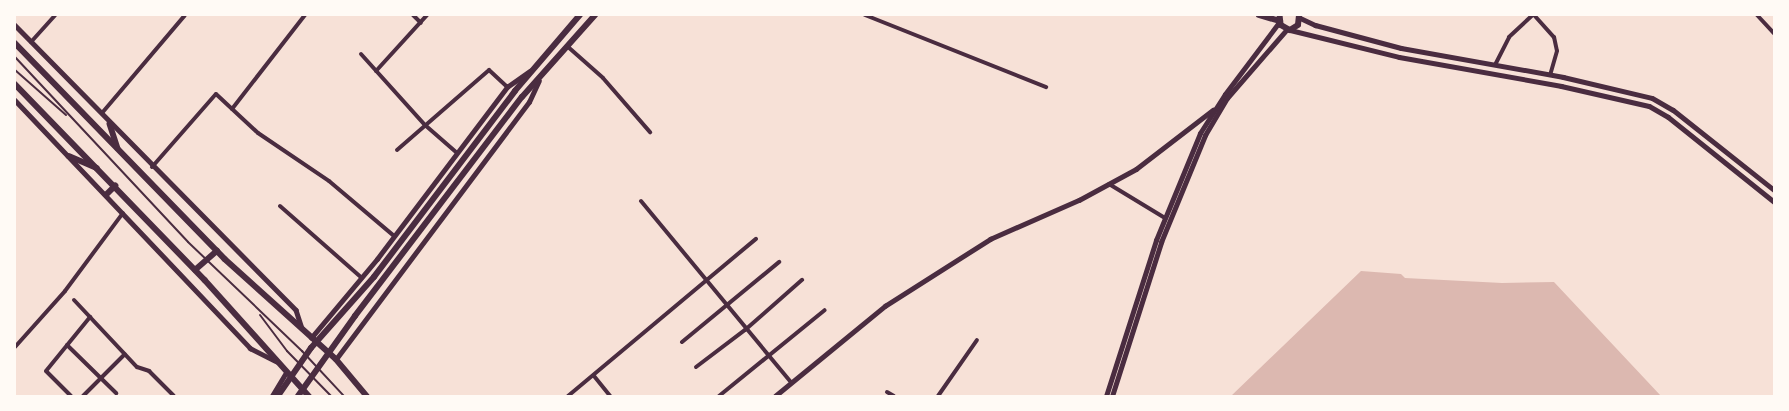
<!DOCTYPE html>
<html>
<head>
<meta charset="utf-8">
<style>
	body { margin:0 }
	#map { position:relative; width:1789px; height:411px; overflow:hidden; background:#f7e1d7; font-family:Overpass,sans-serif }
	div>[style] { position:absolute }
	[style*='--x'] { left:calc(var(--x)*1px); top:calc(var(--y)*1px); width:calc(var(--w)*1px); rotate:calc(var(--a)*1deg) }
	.water>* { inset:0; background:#dcb8b0 }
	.service>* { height:2px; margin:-1px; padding:0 1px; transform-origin:1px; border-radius:1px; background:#4a2c40 }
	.minor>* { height:4px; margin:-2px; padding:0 2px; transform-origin:2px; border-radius:2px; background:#4a2c40 }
	.tertiary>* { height:4.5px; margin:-2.25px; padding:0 2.25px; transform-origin:2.25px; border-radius:2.25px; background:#4a2c40 }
	.secondary>* { height:5px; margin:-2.5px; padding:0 2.5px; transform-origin:2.5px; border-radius:2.5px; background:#4a2c40 }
	.primary>* { height:5.5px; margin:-2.75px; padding:0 2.75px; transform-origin:2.75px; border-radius:2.75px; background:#4a2c40 }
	span { translate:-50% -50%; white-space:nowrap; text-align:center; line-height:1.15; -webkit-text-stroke:5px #fffaf5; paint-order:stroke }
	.frame { position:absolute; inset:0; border:16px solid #fffaf5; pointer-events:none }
</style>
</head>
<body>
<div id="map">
	<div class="water">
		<div style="clip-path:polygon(1361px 271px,1401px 274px,1405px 278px,1502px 283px,1554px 282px,1661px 396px,1231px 396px)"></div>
	</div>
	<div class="service">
		<div style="--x:15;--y:57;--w:253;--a:46.9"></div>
		<div style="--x:188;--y:242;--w:158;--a:43.7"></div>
		<div style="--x:302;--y:351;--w:62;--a:47"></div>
		<div style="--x:15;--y:70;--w:68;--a:41.4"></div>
		<div style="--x:260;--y:315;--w:45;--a:53.1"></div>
		<div style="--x:287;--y:351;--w:63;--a:45.6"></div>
	</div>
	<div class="minor">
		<div style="--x:413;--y:15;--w:11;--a:45"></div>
		<div style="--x:865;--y:15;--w:195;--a:21.7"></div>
		<div style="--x:1534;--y:15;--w:30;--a:48"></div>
		<div style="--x:1554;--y:37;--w:14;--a:78"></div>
		<div style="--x:1557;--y:51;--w:25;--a:106"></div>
		<div style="--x:1757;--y:15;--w:25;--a:47"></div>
		<div style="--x:31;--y:42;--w:36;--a:-48"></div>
		<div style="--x:567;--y:46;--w:48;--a:41.6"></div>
		<div style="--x:603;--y:78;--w:72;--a:49"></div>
		<div style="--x:361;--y:54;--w:96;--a:48"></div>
		<div style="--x:425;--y:125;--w:43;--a:41.2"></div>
		<div style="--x:1495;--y:65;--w:31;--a:-63"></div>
		<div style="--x:1509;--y:37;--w:33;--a:-43"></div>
		<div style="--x:376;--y:71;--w:76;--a:-47.7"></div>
		<div style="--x:232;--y:109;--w:119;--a:-52.2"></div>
		<div style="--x:102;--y:113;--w:128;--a:-49.7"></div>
		<div style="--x:397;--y:150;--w:122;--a:-41"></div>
		<div style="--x:489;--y:70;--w:25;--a:43"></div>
		<div style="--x:152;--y:167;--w:97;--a:-48.8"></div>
		<div style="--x:216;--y:94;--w:57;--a:42.9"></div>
		<div style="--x:258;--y:133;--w:86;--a:34.1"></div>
		<div style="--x:329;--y:181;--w:85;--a:40.2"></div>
		<div style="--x:1109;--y:184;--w:66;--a:31.3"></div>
		<div style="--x:641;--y:201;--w:235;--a:50.4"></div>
		<div style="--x:280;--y:206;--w:109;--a:41.3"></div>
		<div style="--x:74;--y:300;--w:92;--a:46.8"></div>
		<div style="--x:137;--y:367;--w:13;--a:18"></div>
		<div style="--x:149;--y:371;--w:35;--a:45"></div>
		<div style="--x:682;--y:342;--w:126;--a:-39.5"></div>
		<div style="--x:67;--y:345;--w:69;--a:44.4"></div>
		<div style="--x:15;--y:347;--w:75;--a:-48.2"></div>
		<div style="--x:65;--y:291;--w:97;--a:-53.4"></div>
		<div style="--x:696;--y:367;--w:61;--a:-37.1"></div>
		<div style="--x:745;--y:330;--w:76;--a:-41.3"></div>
		<div style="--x:594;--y:376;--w:26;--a:51"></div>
		<div style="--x:887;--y:392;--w:8;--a:30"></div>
		<div style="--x:71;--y:396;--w:35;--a:-135"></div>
		<div style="--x:46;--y:371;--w:70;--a:-50.8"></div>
		<div style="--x:83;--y:396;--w:59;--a:-45"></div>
		<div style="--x:568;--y:396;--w:245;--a:-39.9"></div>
		<div style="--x:719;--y:396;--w:136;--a:-39.1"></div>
		<div style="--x:938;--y:396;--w:68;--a:-55.1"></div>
	</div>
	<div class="tertiary">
		<div style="--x:15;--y:25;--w:400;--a:45.4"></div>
		<div style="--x:296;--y:310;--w:19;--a:72"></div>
		<div style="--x:15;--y:100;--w:342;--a:46.5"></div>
		<div style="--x:250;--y:348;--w:29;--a:27"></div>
		<div style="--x:311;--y:338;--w:103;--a:-50.1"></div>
		<div style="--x:377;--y:259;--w:216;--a:-52.9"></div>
		<div style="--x:507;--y:87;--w:28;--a:-35"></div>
		<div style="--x:336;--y:359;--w:321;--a:-53.1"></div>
		<div style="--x:529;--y:102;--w:23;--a:-65"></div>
		<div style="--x:272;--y:396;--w:27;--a:-59"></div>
		<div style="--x:775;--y:396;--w:142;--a:-39.3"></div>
		<div style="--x:885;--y:306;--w:125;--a:-32.5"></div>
		<div style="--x:990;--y:239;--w:97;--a:-23.7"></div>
		<div style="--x:1079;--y:200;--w:65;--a:-28.5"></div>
		<div style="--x:1136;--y:169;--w:97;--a:-37.5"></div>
	</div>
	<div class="secondary">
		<div style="--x:1300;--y:18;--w:17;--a:25"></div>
		<div style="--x:1315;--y:25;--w:89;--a:15"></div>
		<div style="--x:1401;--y:48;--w:165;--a:10.1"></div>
		<div style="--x:1563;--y:77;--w:91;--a:13.3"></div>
		<div style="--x:1652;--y:98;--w:24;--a:30"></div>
		<div style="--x:1673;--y:110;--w:129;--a:38.4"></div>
		<div style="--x:1290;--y:30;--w:112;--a:13.9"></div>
		<div style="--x:1399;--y:57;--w:165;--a:10.1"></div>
		<div style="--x:1561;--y:86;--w:90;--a:12.8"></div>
		<div style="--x:1649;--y:106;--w:22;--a:30"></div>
		<div style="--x:1668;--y:117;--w:136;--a:38.7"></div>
		<div style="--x:1106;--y:396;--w:164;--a:-72.2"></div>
		<div style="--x:1156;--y:240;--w:116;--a:-67.6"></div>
		<div style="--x:1200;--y:133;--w:46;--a:-57.3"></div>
		<div style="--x:1225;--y:94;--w:91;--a:-53"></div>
		<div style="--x:1112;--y:396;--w:162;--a:-72.3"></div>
		<div style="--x:1161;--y:242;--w:116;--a:-67.6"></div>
		<div style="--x:1205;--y:135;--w:43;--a:-59.3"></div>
		<div style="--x:1227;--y:98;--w:91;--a:-49"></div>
	</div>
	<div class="primary">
		<div style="--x:1259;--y:15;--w:22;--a:16"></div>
		<div style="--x:1280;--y:15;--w:10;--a:84"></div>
		<div style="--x:1281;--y:25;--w:10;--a:29"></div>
		<div style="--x:1290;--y:30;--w:9;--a:-32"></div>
		<div style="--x:1298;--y:25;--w:10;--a:-84"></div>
		<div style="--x:15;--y:43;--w:301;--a:45.8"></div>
		<div style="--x:225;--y:259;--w:149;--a:42"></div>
		<div style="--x:336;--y:359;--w:48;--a:50"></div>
		<div style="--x:15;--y:84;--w:273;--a:45.9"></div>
		<div style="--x:205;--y:280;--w:156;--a:48.1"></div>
		<div style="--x:110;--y:124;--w:25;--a:72"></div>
		<div style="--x:69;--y:156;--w:30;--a:23"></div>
		<div style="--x:106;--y:195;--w:13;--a:-45"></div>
		<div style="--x:195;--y:270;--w:29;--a:-41"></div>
		<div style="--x:278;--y:396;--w:58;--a:-55.5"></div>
		<div style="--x:311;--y:348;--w:95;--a:-48.4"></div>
		<div style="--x:374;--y:277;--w:233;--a:-52.8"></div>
		<div style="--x:515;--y:91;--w:100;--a:-49.5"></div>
		<div style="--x:298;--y:396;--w:98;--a:-54.5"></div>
		<div style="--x:355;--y:316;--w:275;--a:-52.7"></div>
		<div style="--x:522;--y:97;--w:110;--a:-48.3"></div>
	</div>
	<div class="frame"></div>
</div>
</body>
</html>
